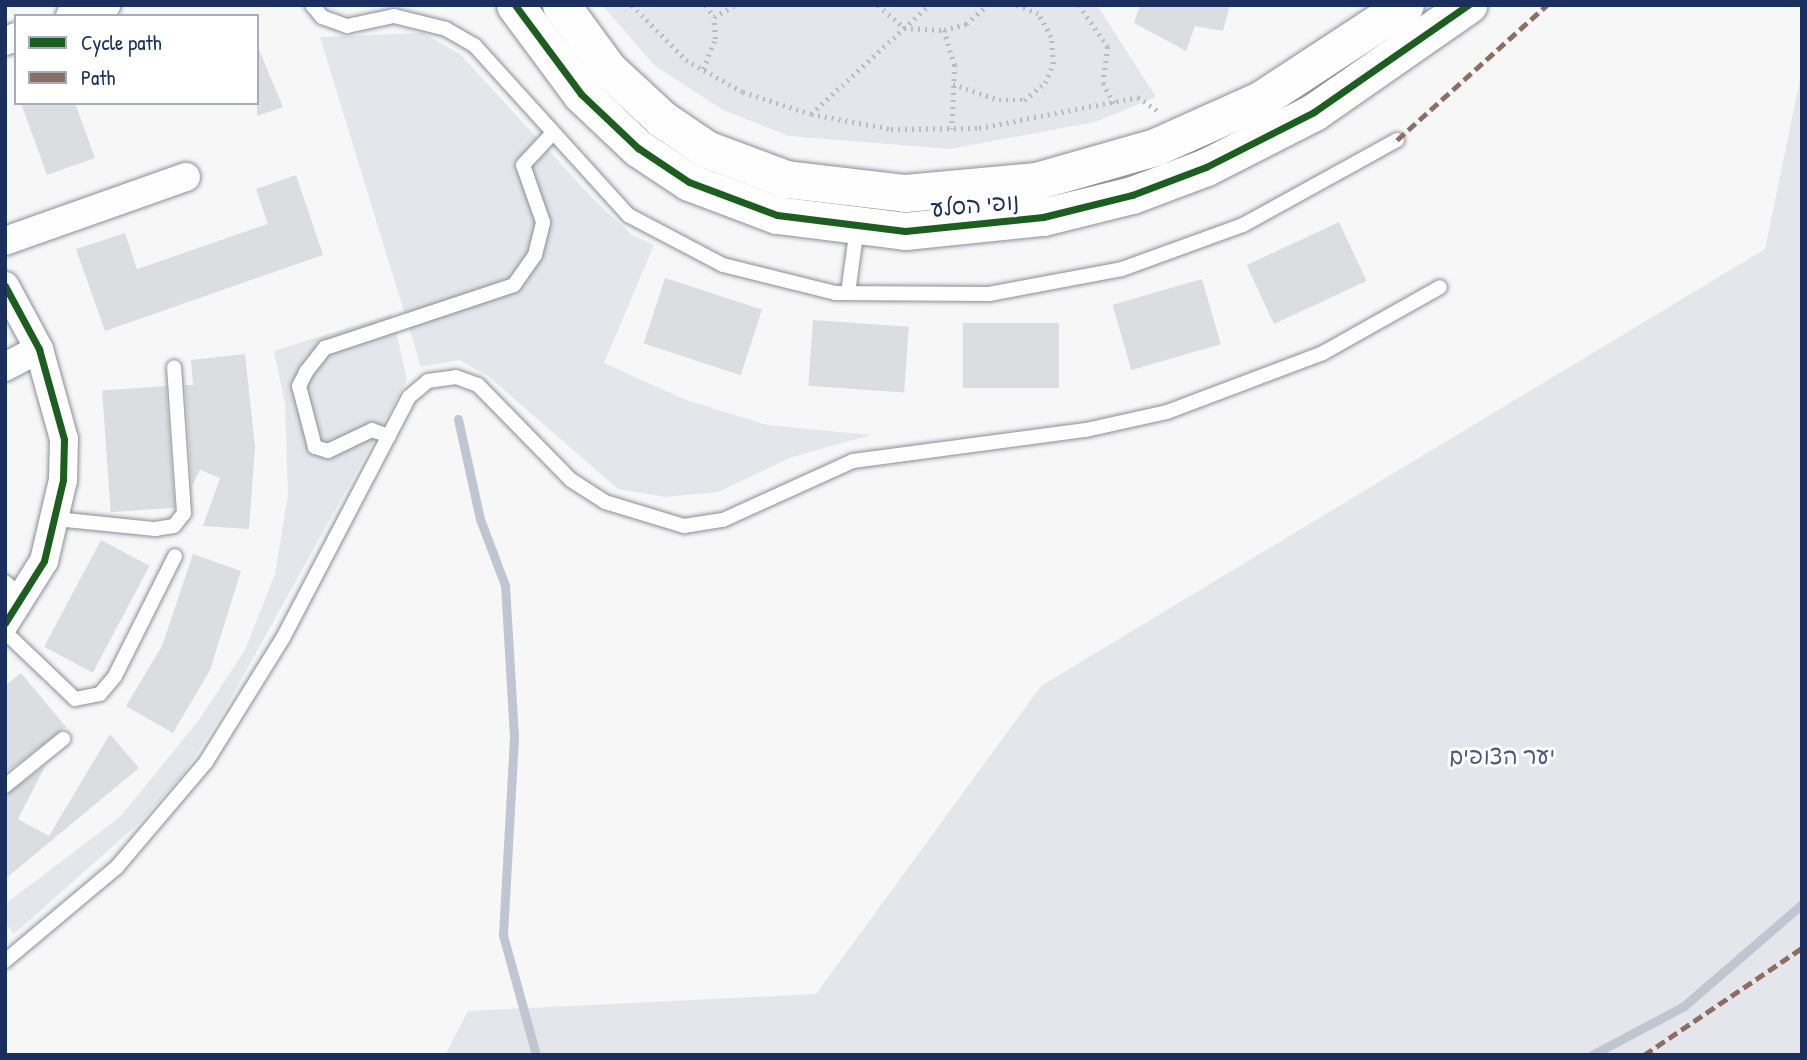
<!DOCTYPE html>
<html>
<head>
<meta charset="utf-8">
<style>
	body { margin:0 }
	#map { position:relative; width:1807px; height:1060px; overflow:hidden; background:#f7f7f8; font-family:"Patrick Hand","Playpen Sans Hebrew",sans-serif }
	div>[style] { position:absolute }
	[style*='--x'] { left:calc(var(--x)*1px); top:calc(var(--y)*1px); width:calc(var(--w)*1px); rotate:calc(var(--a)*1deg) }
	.green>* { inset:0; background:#e5e6ec }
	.stream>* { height:9px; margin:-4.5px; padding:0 4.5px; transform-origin:4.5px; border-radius:4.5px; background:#c0c5d2 }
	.building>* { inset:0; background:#dcdde0; transform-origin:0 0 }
	.path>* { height:4.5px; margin-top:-2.25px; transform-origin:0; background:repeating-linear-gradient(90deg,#b8bbc0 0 2px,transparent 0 7px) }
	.roads { filter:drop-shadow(0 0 2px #8a8e97) drop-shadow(0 0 2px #8a8e97) }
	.service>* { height:14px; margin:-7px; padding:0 7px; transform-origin:7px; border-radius:7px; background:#fefefe }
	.minor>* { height:28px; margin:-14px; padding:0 14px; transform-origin:14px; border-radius:14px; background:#fefefe }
	.tertiary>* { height:37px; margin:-18.5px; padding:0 18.5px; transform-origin:18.5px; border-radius:18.5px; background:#fefefe }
	.quiet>* { height:5px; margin-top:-2.5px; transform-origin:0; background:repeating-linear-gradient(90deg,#8d6e63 0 10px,transparent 0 15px) }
	.cycleway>* { height:7px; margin:-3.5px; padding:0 3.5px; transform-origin:3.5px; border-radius:3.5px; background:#1b5e20 }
	span { translate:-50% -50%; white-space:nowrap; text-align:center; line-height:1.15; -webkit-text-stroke:6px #fff; paint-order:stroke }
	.street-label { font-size:23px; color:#1b2f5e }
	.park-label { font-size:23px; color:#4a5a7f }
	.frame { position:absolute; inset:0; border:7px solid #1b2f5e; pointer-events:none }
	.legend { position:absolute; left:14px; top:14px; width:245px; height:91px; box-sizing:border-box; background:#fff; border:2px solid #a4acbf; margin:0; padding:9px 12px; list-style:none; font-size:21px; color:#1b2f5e }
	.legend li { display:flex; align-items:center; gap:14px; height:35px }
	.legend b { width:35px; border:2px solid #a4acbf }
</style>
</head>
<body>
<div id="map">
	<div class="green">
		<div style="clip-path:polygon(602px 5px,1097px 5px,1156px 97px,1095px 122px,950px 149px,789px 136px,723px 110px,655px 66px)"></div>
		<div style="clip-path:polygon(423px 33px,460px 54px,597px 203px,632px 235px,654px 245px,604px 363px,686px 400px,767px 425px,871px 435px,792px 457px,718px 492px,665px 497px,618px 489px,488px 376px,459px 360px,421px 367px,320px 37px)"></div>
		<div style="clip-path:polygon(1802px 70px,1802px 1055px,445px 1055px,468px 1011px,816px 994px,1041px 686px,1765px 249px)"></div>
		<div style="clip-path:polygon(392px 314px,407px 380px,224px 711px,184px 773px,140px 822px,14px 934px,5px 922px,5px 904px,120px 817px,199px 720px,245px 650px,275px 574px,288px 495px,285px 404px,274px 351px)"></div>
	</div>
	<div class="stream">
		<div style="--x:458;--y:419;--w:102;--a:77.6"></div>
		<div style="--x:480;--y:519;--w:71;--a:69.3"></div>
		<div style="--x:505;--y:585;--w:153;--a:86.6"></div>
		<div style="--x:514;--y:738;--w:197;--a:93.2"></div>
		<div style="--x:503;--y:935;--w:124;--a:74.6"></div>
		<div style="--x:1592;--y:1055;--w:104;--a:-28"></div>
		<div style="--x:1684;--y:1006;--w:156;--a:-40.8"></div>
	</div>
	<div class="building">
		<div style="clip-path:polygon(1140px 5px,1230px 5px,1223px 31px,1195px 26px,1186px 51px,1134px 23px)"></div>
		<div style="clip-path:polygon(257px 45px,283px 107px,257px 116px)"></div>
		<div style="clip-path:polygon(21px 103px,75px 103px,95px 158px,47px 175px)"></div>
		<div style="clip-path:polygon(296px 175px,323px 255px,105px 331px,76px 249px,125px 233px,137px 269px,268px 224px,256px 189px)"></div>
		<div style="left:1339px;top:222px;width:65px;height:102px;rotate:65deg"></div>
		<div style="left:665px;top:278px;width:102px;height:69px;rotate:18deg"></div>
		<div style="left:1202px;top:279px;width:68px;height:93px;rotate:74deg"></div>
		<div style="left:813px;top:320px;width:96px;height:66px;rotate:4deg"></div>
		<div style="left:963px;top:323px;width:96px;height:65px"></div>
		<div style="clip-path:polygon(245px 354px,255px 447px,249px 529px,203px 526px,220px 478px,200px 470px,192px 486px,185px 385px,193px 385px,191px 360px)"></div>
		<div style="left:166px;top:386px;width:122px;height:64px;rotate:86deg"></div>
		<div style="left:101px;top:540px;width:55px;height:121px;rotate:28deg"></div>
		<div style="clip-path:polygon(193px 554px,241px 571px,210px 670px,173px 733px,126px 706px,162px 646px)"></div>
		<div style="clip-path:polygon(21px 673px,66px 727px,5px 773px,5px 686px)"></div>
		<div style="clip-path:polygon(110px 734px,139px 768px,5px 879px,5px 795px,45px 766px,18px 819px,49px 836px)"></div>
	</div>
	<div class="path">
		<div style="--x:632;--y:5;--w:77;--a:45.5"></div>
		<div style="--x:686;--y:60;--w:65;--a:29.3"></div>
		<div style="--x:743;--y:92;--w:71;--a:17.9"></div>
		<div style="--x:811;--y:114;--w:81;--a:10.6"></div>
		<div style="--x:891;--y:129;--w:88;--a:-0.7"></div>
		<div style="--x:979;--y:128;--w:162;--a:-11"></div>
		<div style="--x:1138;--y:97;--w:24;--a:35"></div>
		<div style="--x:706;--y:5;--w:14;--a:56"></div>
		<div style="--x:878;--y:5;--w:35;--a:41"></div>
		<div style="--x:904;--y:28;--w:40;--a:2.9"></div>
		<div style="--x:944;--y:30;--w:37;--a:73"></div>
		<div style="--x:955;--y:65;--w:64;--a:92.7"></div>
		<div style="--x:1079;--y:5;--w:51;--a:55.4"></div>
		<div style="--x:1108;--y:47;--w:36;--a:98"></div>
		<div style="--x:1103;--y:83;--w:23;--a:61"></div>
		<div style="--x:944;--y:30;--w:23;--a:-15"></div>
		<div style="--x:966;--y:24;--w:29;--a:-41"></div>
		<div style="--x:703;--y:69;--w:32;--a:-68"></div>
		<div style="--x:715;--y:39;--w:22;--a:-93"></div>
		<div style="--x:714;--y:17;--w:25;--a:-29"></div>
		<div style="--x:953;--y:84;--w:49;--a:19.2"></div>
		<div style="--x:999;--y:100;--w:25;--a:0"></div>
		<div style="--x:1024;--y:100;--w:27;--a:-39"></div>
		<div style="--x:1045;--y:83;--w:21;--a:-67"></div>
		<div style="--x:1053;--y:64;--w:27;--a:-94"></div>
		<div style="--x:1051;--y:37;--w:26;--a:-119"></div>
		<div style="--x:1038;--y:14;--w:24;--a:-158"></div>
		<div style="--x:811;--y:114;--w:161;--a:-42.7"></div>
	</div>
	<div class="roads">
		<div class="service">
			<div style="--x:312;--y:5;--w:16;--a:50"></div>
			<div style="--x:322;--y:17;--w:27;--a:20"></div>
			<div style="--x:347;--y:26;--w:48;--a:-12"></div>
			<div style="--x:394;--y:16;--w:54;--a:14"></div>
			<div style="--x:446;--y:29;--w:34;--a:30"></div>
			<div style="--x:475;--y:46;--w:228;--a:47.8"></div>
			<div style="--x:628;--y:215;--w:107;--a:27.8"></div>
			<div style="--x:723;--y:265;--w:115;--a:14"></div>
			<div style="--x:835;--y:293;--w:154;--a:0.4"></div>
			<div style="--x:989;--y:294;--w:135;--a:-10.6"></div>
			<div style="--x:1122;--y:269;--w:129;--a:-20"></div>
			<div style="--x:1243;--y:225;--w:176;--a:-28.9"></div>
			<div style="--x:848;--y:293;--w:67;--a:-82.2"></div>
			<div style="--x:389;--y:436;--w:18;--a:-161"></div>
			<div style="--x:372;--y:430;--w:49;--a:154.5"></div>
			<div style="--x:328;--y:451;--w:14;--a:-163"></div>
			<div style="--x:315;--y:447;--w:63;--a:-104.7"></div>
			<div style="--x:299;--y:386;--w:16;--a:-63"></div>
			<div style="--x:306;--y:372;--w:31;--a:-52"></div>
			<div style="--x:325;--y:348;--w:199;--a:-18.4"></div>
			<div style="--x:514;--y:285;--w:37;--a:-55"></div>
			<div style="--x:535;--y:255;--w:34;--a:-76"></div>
			<div style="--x:543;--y:222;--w:60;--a:-109.3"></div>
			<div style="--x:523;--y:165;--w:41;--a:-47"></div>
			<div style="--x:56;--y:519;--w:100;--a:5.8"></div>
			<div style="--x:155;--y:529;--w:19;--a:-9"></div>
			<div style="--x:174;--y:526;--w:16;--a:-52"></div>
			<div style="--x:184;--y:513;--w:146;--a:-93.9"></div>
			<div style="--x:5;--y:582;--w:25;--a:42"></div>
			<div style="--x:5;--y:632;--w:97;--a:43.7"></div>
			<div style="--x:75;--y:699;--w:25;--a:-11"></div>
			<div style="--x:100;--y:694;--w:23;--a:-50"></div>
			<div style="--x:115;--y:676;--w:134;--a:-63.4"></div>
			<div style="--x:5;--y:786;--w:75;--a:-39"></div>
			<div style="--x:5;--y:961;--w:146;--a:-40"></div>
			<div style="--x:117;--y:867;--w:138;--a:-49.7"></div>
			<div style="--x:206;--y:762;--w:146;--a:-58.2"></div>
			<div style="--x:283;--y:638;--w:272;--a:-62.4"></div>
			<div style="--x:409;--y:397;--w:25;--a:-40"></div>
			<div style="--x:428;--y:381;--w:28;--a:-8"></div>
			<div style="--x:456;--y:377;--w:23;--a:20"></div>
			<div style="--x:478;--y:385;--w:133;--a:45.6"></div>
			<div style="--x:571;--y:480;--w:40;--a:32.9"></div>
			<div style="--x:605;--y:502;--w:83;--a:16.9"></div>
			<div style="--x:684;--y:526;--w:39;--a:-9"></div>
			<div style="--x:723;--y:520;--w:143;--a:-24.4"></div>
			<div style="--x:853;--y:461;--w:235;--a:-7.6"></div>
			<div style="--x:1086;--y:430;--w:83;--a:-12.5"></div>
			<div style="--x:1167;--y:412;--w:167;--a:-20.7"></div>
			<div style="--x:1323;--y:353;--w:134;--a:-29.4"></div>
		</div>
		<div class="minor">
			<div style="--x:70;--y:16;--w:38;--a:-17"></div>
			<div style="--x:5;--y:41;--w:12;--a:-20"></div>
			<div style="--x:5;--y:241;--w:192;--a:-19.5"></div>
			<div style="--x:5;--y:286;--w:72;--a:61.6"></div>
			<div style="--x:39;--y:349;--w:93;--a:74.5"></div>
			<div style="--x:64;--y:439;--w:41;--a:91.4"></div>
			<div style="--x:63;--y:480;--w:83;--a:103.2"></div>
			<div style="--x:44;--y:561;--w:73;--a:122.2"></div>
			<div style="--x:5;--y:367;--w:38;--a:-28"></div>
		</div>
		<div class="tertiary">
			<div style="--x:515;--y:5;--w:111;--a:53.4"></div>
			<div style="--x:581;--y:94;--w:79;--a:43.5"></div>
			<div style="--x:638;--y:148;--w:61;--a:33.7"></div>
			<div style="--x:689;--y:182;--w:94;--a:20.6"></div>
			<div style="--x:777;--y:215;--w:129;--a:7.1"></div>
			<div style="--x:905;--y:231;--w:139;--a:-5.8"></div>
			<div style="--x:1043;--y:217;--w:92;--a:-13.9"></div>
			<div style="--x:1132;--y:195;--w:79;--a:-20.7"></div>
			<div style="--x:1206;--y:167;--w:121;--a:-27"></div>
			<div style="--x:1314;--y:112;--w:188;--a:-34.8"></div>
			<div style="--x:561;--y:5;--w:79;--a:53.7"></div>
			<div style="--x:608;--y:69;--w:74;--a:42.8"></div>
			<div style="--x:662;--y:119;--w:53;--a:34.3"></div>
			<div style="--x:706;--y:149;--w:85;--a:20.6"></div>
			<div style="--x:786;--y:179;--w:120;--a:6.7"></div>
			<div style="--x:905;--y:193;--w:132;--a:-5.2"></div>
			<div style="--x:1036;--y:181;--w:124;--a:-15.9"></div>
			<div style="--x:1155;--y:147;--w:115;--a:-24.1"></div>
			<div style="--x:1260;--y:100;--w:173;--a:-33.2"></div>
		</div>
	</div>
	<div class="quiet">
		<div style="--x:1397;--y:140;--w:202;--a:-42"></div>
		<div style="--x:1644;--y:1055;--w:191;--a:-34.1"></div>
	</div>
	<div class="cycleway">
		<div style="--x:515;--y:5;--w:111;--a:53.4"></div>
		<div style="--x:581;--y:94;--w:79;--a:43.5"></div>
		<div style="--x:638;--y:148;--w:61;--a:33.7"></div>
		<div style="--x:689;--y:182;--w:94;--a:20.6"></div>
		<div style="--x:777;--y:215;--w:129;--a:7.1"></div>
		<div style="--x:905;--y:231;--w:139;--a:-5.8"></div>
		<div style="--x:1043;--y:217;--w:92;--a:-13.9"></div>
		<div style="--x:1132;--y:195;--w:79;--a:-20.7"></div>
		<div style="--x:1206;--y:167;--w:121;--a:-27"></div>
		<div style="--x:1314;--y:112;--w:188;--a:-34.8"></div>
		<div style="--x:5;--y:286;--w:72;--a:61.6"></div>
		<div style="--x:39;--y:349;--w:93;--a:74.5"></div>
		<div style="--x:64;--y:439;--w:41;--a:91.4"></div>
		<div style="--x:63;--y:480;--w:83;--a:103.2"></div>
		<div style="--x:44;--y:561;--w:73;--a:122.2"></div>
	</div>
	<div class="street-label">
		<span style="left:975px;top:205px;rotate:-5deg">נופי הסלע</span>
	</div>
	<div class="park-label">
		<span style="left:1502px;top:756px">יער הצופים</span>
	</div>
	<div class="frame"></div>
	<ul class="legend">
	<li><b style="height:9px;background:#1b5e20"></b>Cycle path</li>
	<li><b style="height:9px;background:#8d6e63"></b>Path</li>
	</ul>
</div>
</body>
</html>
